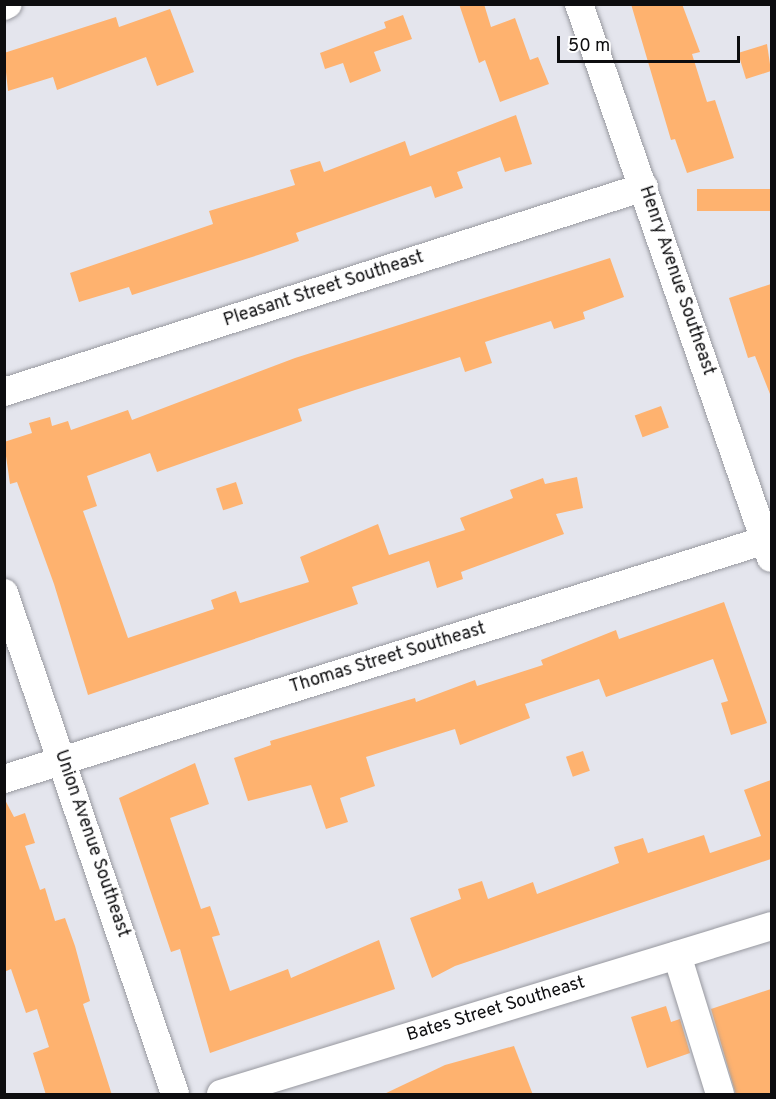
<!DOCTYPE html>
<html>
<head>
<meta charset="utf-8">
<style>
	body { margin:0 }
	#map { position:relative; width:776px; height:1099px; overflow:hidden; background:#e4e5ed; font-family:Overpass,sans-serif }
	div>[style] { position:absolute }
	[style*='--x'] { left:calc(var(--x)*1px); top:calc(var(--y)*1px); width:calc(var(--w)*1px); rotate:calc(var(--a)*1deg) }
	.building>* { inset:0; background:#feb26f; transform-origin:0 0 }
	.roads { filter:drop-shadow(0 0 2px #97989f) drop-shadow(0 0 2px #97989f) }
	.minor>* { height:28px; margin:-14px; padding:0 14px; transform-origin:14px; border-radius:14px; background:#fff }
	span { translate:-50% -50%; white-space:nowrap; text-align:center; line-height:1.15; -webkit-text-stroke:4.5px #fff; paint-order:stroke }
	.street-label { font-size:18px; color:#0d0d0f }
	.frame { position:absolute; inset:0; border:6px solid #0d0d0f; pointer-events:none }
	.scale { position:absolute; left:557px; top:36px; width:183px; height:27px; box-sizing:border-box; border:3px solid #0d0d0f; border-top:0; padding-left:8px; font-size:18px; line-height:21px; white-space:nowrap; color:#0d0d0f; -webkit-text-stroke:4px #fff; paint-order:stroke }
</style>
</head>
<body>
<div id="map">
	<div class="building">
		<div style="clip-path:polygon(459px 4px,484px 4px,491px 27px,515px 18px,530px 60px,538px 57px,549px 84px,500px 102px,485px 60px,479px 63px)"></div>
		<div style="clip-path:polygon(631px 4px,682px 4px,700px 52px,692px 54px,707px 102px,715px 100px,734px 158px,687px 173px,675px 139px,671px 140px)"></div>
		<div style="clip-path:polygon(170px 9px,194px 72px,157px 86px,146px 57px,57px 90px,53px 77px,8px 91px,4px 53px,116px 17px,119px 27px)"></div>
		<div style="clip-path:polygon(403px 15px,412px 39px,374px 52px,381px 71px,350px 83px,343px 63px,325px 69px,320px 53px,386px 28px,384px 22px)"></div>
		<div style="clip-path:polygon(767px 44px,771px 71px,746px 79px,738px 53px)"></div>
		<div style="clip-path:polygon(516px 115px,532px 164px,505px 172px,500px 157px,457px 172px,463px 188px,435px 198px,431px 186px,296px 233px,299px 241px,258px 255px,132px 295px,129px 287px,79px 302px,70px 273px,213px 224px,209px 211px,295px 185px,290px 170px,320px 161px,324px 172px,405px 141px,410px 156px)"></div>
		<div style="left:771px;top:189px;width:22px;height:74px;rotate:90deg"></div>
		<div style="clip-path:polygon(610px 258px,624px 297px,583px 312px,585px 319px,554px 329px,551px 321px,485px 342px,492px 363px,465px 372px,460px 357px,355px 390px,298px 409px,302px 421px,157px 472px,150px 453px,87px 476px,97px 506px,83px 511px,128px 638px,214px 609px,211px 600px,236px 591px,240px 603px,309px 582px,300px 557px,378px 524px,389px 555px,465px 530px,460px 518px,513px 498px,510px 490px,543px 478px,545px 484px,577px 477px,583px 508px,556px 514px,564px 534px,461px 572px,463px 579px,437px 588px,429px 561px,352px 587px,358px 604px,88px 695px,54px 584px,17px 482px,10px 484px,4px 442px,32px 433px,29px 423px,50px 417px,52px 426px,68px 421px,71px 430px,128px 410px,132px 420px,295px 358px)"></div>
		<div style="clip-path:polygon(771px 284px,771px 393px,770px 394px,755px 356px,748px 358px,729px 298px)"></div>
		<div style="left:661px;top:406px;width:23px;height:28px;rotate:70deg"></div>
		<div style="left:236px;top:482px;width:23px;height:21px;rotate:72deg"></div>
		<div style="clip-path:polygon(724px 602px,767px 723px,731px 735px,721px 703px,728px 701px,713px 659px,606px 697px,599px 679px,525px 704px,530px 718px,460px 745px,455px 729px,366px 757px,375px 786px,340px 798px,348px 822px,326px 829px,311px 785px,248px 801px,234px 758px,271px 745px,270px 741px,415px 698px,416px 702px,475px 680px,477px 686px,543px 665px,541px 660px,616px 630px,619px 639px)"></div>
		<div style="left:583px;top:751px;width:21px;height:18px;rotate:71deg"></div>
		<div style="clip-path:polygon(195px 763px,209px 804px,170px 818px,201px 909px,210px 906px,220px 935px,212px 937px,230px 991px,288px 969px,291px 978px,379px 940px,395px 989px,210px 1053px,180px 949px,171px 952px,119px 798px)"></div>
		<div style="clip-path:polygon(771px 780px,771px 859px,455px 966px,432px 978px,410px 918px,461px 899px,458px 889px,482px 881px,488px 899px,533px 882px,537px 894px,619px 863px,614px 847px,643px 838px,648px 853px,704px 835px,710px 853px,761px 836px,744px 790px)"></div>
		<div style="clip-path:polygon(4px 798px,14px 817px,25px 813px,35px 843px,25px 846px,40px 890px,45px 888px,55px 921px,65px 918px,75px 946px,90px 1001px,83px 1004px,112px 1095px,46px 1095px,33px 1053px,49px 1047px,37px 1009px,26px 1013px,11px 969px,4px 972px)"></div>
		<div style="clip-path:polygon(771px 989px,771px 1095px,736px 1095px,711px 1009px)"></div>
		<div style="clip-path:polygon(666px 1006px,671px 1022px,680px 1019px,690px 1053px,647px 1068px,631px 1017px)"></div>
		<div style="clip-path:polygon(514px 1046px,533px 1095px,382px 1095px,445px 1065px)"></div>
	</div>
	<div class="roads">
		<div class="minor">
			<div style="--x:579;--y:4;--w:586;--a:70.89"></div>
			<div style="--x:4;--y:6;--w:4;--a:-27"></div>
			<div style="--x:4;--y:392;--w:672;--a:-17.76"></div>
			<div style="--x:4;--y:593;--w:529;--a:71.15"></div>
			<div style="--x:4;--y:779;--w:805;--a:-17.42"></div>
			<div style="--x:677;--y:955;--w:145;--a:72.8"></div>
			<div style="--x:221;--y:1094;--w:576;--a:-16.96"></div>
		</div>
	</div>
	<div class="street-label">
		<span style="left:676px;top:281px;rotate:71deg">Henry Avenue Southeast</span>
		<span style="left:324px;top:290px;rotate:-18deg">Pleasant Street Southeast</span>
		<span style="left:388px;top:659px;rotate:-17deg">Thomas Street Southeast</span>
		<span style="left:91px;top:844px;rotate:71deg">Union Avenue Southeast</span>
		<span style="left:496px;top:1010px;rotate:-17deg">Bates Street Southeast</span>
	</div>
	<div class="frame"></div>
	<div class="scale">50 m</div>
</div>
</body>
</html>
